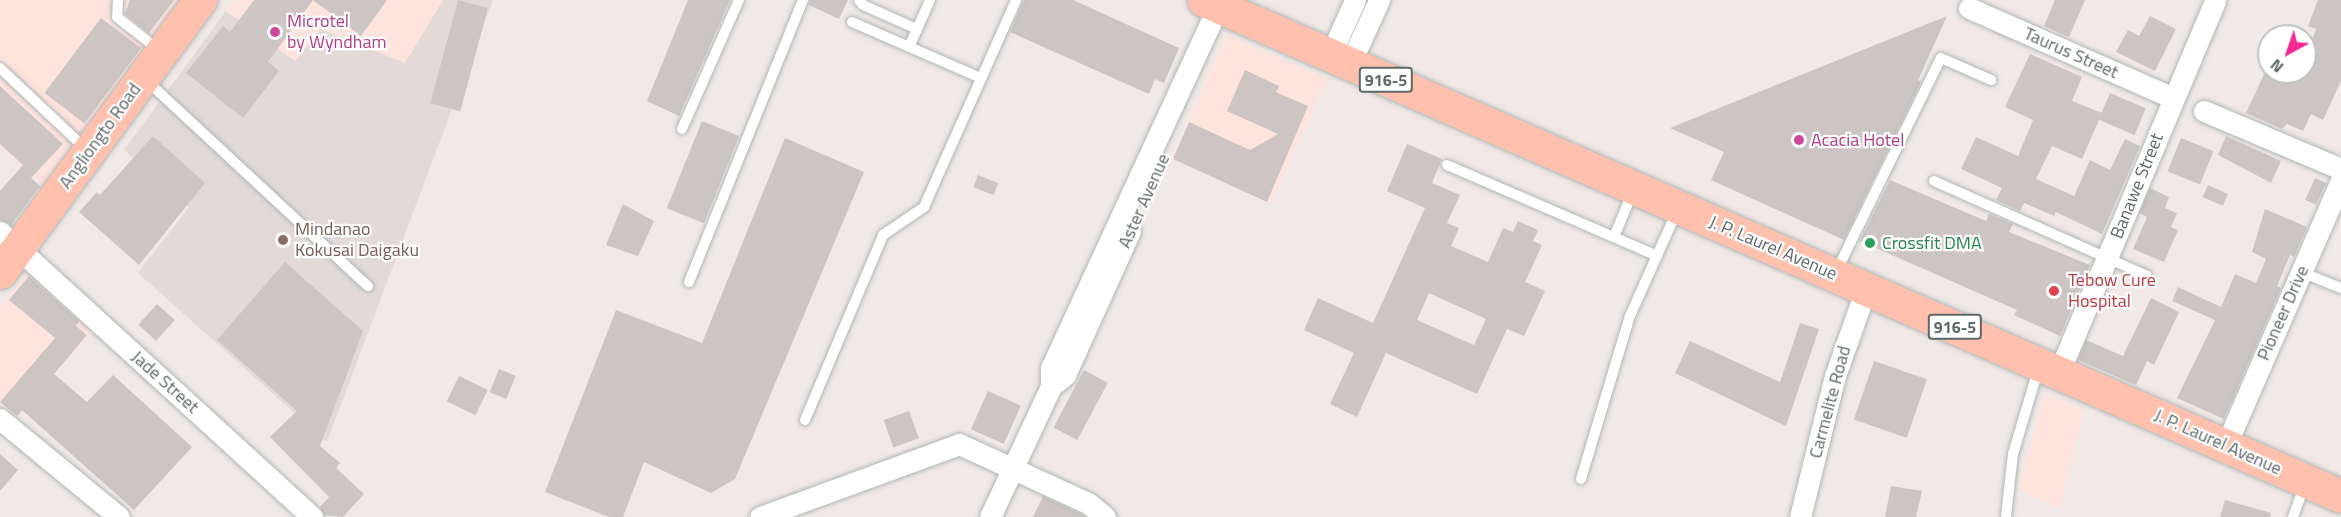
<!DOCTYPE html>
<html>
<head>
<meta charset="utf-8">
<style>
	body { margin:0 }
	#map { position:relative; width:2341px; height:517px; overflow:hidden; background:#f1e9e7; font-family:"Titillium Web",sans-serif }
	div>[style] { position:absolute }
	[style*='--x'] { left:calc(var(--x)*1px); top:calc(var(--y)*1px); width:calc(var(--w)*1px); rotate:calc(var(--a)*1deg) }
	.commercial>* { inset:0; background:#ffe4de; transform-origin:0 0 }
	.education>* { inset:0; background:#e3dad8 }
	.building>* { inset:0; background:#ccc5c4; transform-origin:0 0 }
	.roads { filter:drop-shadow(0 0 2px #afb7b7) drop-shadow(0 0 2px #afb7b7) }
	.lane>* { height:10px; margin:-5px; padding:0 5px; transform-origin:5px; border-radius:5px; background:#fff }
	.street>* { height:21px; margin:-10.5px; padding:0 10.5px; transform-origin:10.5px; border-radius:10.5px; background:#fff }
	.primary>* { height:33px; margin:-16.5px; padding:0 16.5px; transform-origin:16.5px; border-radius:16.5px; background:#ffc1ae }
	.dots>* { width:16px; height:16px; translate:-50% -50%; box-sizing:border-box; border:3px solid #fff; border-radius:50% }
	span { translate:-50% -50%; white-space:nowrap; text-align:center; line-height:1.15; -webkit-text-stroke:4.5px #fff; paint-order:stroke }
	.shield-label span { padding:2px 4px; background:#fff; border:2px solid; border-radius:4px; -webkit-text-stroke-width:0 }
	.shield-label { font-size:16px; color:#5e6868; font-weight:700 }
	.hotel-label { font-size:18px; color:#b23c85 }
	.left { translate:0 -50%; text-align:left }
	.street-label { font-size:18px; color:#5e6868 }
	.education-label { font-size:18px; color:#785e54 }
	.leisure-label { font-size:18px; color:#27864d }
	.health-label { font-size:18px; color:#be3a42 }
	.north { position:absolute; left:2257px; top:24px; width:60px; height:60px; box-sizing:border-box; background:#fff; border:2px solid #bfc3c3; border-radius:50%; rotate:220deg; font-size:16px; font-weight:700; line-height:24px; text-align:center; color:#5e6868 }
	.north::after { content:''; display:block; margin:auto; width:21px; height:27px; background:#f62893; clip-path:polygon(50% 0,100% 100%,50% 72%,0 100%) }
</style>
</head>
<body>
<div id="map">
	<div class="commercial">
		<div style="clip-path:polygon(0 0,184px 0,45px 188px,0 146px)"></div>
		<div style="clip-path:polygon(234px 0,443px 0,406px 63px,321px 29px,295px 61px,226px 11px)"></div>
		<div style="left:1227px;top:35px;width:109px;height:136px;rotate:24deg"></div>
		<div style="clip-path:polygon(27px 273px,94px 329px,17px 418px,0 404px,0 308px)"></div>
		<div style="clip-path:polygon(2045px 394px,2084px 411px,2059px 509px,2018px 490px)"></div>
	</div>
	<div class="education">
		<div style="clip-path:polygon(443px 0,493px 0,327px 442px,138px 273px,189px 207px,124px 150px,226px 11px,295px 61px,321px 29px,405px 63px)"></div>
	</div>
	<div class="building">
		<div style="clip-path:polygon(130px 0,174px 0,149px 33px,125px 14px)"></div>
		<div style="clip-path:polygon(254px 0,387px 0,361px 36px,313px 0,268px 62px,279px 71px,243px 118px,186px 73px,223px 26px,230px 32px)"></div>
		<div style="left:458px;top:0;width:31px;height:107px;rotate:15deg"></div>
		<div style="clip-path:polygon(688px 0,730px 0,679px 116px,647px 101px)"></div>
		<div style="clip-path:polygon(810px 0,848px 0,839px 19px,809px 5px)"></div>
		<div style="clip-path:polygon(1024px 0,1073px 0,1179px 48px,1164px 83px,1155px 79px,1149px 94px,1010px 32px)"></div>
		<div style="clip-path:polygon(2055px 0,2085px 0,2069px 37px,2044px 26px)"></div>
		<div style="clip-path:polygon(2318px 0,2341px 0,2341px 81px,2323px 120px,2311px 114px,2303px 131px,2287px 124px,2282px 129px,2246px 113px,2265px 72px,2305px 72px,2305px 58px,2316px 29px,2308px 26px)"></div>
		<div style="clip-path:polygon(1947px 16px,1918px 80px,1921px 82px,1844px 240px,1711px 180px,1724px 152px,1670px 128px)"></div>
		<div style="clip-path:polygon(2150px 16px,2176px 29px,2155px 71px,2116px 52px,2128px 30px,2139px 36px)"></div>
		<div style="left:101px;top:18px;width:50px;height:94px;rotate:37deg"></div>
		<div style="clip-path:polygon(2030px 54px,2082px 77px,2072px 101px,2102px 113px,2082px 159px,2052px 146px,2036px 179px,2074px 196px,2090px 160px,2110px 170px,2125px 139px,2140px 146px,2102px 234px,2056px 212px,2054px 216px,2024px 203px,2020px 211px,1996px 200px,2002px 188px,1961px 169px,1976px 137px,2018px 156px,2033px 120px,2005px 107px)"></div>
		<div style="clip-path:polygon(1245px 70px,1279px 86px,1276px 92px,1308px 106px,1267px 202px,1173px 159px,1189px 122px,1250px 150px,1278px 134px,1227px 111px)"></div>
		<div style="clip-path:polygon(0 86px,63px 144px,31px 178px,40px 186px,11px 225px,0 220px,0 191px,23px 165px,0 144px)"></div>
		<div style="left:2110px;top:93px;width:39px;height:29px;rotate:23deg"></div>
		<div style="left:702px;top:121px;width:40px;height:94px;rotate:22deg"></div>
		<div style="clip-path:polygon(153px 136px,205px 183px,139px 265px,79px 212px,97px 192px,100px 195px)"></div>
		<div style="clip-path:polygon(2226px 136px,2281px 161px,2271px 183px,2218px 155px)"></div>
		<div style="clip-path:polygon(785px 138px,864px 172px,735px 479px,711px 493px,644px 462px,623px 517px,609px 517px,545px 492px,616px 310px,702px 343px)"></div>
		<div style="left:2181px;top:138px;width:35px;height:36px;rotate:22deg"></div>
		<div style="clip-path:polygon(evenodd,1407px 144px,1442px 159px,1432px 183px,1460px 195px,1447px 223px,1459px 228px,1451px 246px,1488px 262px,1503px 228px,1513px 232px,1518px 221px,1538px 230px,1533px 241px,1542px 245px,1525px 282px,1545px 291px,1524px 336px,1507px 329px,1477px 394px,1386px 353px,1357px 417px,1330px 404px,1354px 353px,1304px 330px,1318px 298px,1373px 323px,1425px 208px,1387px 191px,1407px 144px,1429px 293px,1486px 319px,1474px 345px,1417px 320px,1429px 293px)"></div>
		<div style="left:978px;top:175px;width:22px;height:13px;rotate:22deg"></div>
		<div style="left:2315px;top:178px;width:12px;height:24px;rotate:24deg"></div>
		<div style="clip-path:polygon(1890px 180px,1986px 221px,1989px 214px,2013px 224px,2009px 232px,2090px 265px,2060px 336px,2014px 315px,2017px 310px,1860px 241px)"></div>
		<div style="left:2208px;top:185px;width:22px;height:13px;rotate:24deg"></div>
		<div style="clip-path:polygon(2150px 188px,2169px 197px,2165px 208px,2177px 213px,2171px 227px,2178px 230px,2164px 262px,2133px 249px,2147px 217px,2139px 213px)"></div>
		<div style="clip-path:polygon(623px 204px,654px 221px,638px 256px,606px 245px)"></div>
		<div style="clip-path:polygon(2265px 209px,2307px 227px,2294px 257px,2290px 255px,2277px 286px,2281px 288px,2224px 419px,2177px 398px,2215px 320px,2172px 301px,2178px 287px,2221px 307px,2235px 274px,2256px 283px,2266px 259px,2252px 252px)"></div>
		<div style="clip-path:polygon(285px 262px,363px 331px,320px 446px,340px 463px,336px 468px,364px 494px,343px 517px,324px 515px,320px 507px,329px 497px,270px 437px,297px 411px,217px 340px)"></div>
		<div style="clip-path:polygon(29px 276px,79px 321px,76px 326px,87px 335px,54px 374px,87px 402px,113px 375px,192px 447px,134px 510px,22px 410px,17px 416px,0 402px,55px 338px,9px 300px)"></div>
		<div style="clip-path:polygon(2151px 298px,2179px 312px,2154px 365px,2147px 361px,2136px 385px,2078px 360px,2086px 340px,2123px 356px)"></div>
		<div style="left:157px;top:304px;width:24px;height:28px;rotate:42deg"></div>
		<div style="clip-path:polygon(1800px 323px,1819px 329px,1786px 426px,1675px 373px,1690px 341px,1780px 382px)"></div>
		<div style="left:1874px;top:361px;width:56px;height:62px;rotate:19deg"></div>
		<div style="left:499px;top:369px;width:18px;height:25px;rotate:22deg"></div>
		<div style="left:1084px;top:370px;width:27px;height:65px;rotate:28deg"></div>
		<div style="left:459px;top:376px;width:32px;height:28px;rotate:26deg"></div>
		<div style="left:988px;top:391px;width:36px;height:42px;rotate:24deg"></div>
		<div style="left:909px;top:411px;width:29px;height:27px;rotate:70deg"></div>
		<div style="clip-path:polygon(0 454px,18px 470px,0 491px)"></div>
		<div style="clip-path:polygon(1891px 486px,1922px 491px,1916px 517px,1885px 517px)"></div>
		<div style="clip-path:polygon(1043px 496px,1081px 514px,1085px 517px,1033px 517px)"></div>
		<div style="clip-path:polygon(2225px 500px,2271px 513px,2270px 517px,2220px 517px)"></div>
	</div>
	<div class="roads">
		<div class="lane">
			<div style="--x:118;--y:0;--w:17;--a:93"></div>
			<div style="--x:117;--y:17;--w:53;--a:38.2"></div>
			<div style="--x:859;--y:0;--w:6;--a:51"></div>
			<div style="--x:863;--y:5;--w:59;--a:24"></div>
			<div style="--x:852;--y:22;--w:141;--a:23.5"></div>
			<div style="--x:909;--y:47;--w:51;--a:-65.9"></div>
			<div style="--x:0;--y:68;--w:117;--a:43.3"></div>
			<div style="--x:146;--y:80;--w:303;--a:42.9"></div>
			<div style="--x:682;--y:129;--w:141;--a:-66.2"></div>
			<div style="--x:1447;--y:165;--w:229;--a:23.4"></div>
			<div style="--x:1934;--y:181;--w:233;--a:24"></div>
			<div style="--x:1614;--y:237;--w:50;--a:-67.6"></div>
			<div style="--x:1836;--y:272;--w:238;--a:-63.9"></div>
			<div style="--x:1941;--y:58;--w:55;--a:23.7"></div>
			<div style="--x:2301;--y:272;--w:43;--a:21.8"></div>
			<div style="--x:689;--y:282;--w:304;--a:-68"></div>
			<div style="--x:805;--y:420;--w:201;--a:-67.1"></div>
			<div style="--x:883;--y:235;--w:50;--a:-34.3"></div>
			<div style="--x:924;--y:207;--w:227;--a:-66"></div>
			<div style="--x:1581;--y:479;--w:170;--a:-73.3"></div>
			<div style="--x:1630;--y:316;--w:115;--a:-65.9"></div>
			<div style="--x:2006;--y:516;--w:62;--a:-83.6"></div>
			<div style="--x:2013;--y:454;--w:91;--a:-73.4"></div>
			<div style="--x:2293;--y:517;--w:35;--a:-70"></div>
		</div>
		<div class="street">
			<div style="--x:1969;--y:8;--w:223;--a:23.8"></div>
			<div style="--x:1330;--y:56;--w:61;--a:-65.9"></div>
			<div style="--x:1350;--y:64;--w:70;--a:-65.6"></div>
			<div style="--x:2204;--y:111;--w:149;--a:22.9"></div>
			<div style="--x:0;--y:232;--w:423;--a:42.4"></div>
			<div style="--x:2059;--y:372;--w:403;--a:-67.2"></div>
			<div style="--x:1051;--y:386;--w:18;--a:-38"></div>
			<div style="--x:1065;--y:375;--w:158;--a:-65.7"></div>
			<div style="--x:0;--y:419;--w:154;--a:39.5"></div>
			<div style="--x:2226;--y:445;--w:288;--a:-66.5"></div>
			<div style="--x:760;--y:517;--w:212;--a:-20.1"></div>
			<div style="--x:959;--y:444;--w:142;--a:24.6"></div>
			<div style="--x:1088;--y:503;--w:22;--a:39"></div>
			<div style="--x:990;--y:517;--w:145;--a:-65"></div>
			<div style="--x:1051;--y:386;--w:18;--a:-90"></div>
			<div style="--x:1051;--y:368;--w:399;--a:-65.2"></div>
			<div style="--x:1800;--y:517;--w:145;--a:-76.1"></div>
			<div style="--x:1835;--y:376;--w:92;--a:-70.4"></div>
		</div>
		<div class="primary">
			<div style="--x:1204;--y:0;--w:1240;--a:23.57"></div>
			<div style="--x:0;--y:272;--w:338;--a:-53.7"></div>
		</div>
	</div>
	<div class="dots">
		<div style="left:275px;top:32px;background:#d1479c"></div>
		<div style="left:1799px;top:140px;background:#d1479c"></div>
		<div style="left:283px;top:240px;background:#8d6e63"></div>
		<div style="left:1870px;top:243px;background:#2e9e5b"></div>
		<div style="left:2054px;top:291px;background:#e0444e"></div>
	</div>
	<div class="shield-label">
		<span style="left:1386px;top:80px">916-5</span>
		<span style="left:1955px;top:327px">916-5</span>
	</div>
	<div class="hotel-label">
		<span class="left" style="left:287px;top:32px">Microtel<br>by Wyndham</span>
		<span class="left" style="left:1811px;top:140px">Acacia Hotel</span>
	</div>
	<div class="street-label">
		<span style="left:2071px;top:53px;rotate:24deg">Taurus Street</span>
		<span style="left:100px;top:136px;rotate:-54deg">Angliongto Road</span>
		<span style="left:2137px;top:186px;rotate:-68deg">Banawe Street</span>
		<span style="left:1144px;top:201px;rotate:-66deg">Aster Avenue</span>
		<span style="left:1773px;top:248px;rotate:23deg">J. P. Laurel Avenue</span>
		<span style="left:2283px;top:313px;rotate:-66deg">Pioneer Drive</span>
		<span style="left:165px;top:382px;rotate:42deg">Jade Street</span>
		<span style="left:1830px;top:402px;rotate:-75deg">Carmelite Road</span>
		<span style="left:2218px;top:442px;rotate:24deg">J. P. Laurel Avenue</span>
	</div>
	<div class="education-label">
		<span class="left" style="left:295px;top:240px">Mindanao<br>Kokusai Daigaku</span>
	</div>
	<div class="leisure-label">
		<span class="left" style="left:1882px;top:243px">Crossfit DMA</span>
	</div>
	<div class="health-label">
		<span class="left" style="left:2068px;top:291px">Tebow Cure<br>Hospital</span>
	</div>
	<div class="north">N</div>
</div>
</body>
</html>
